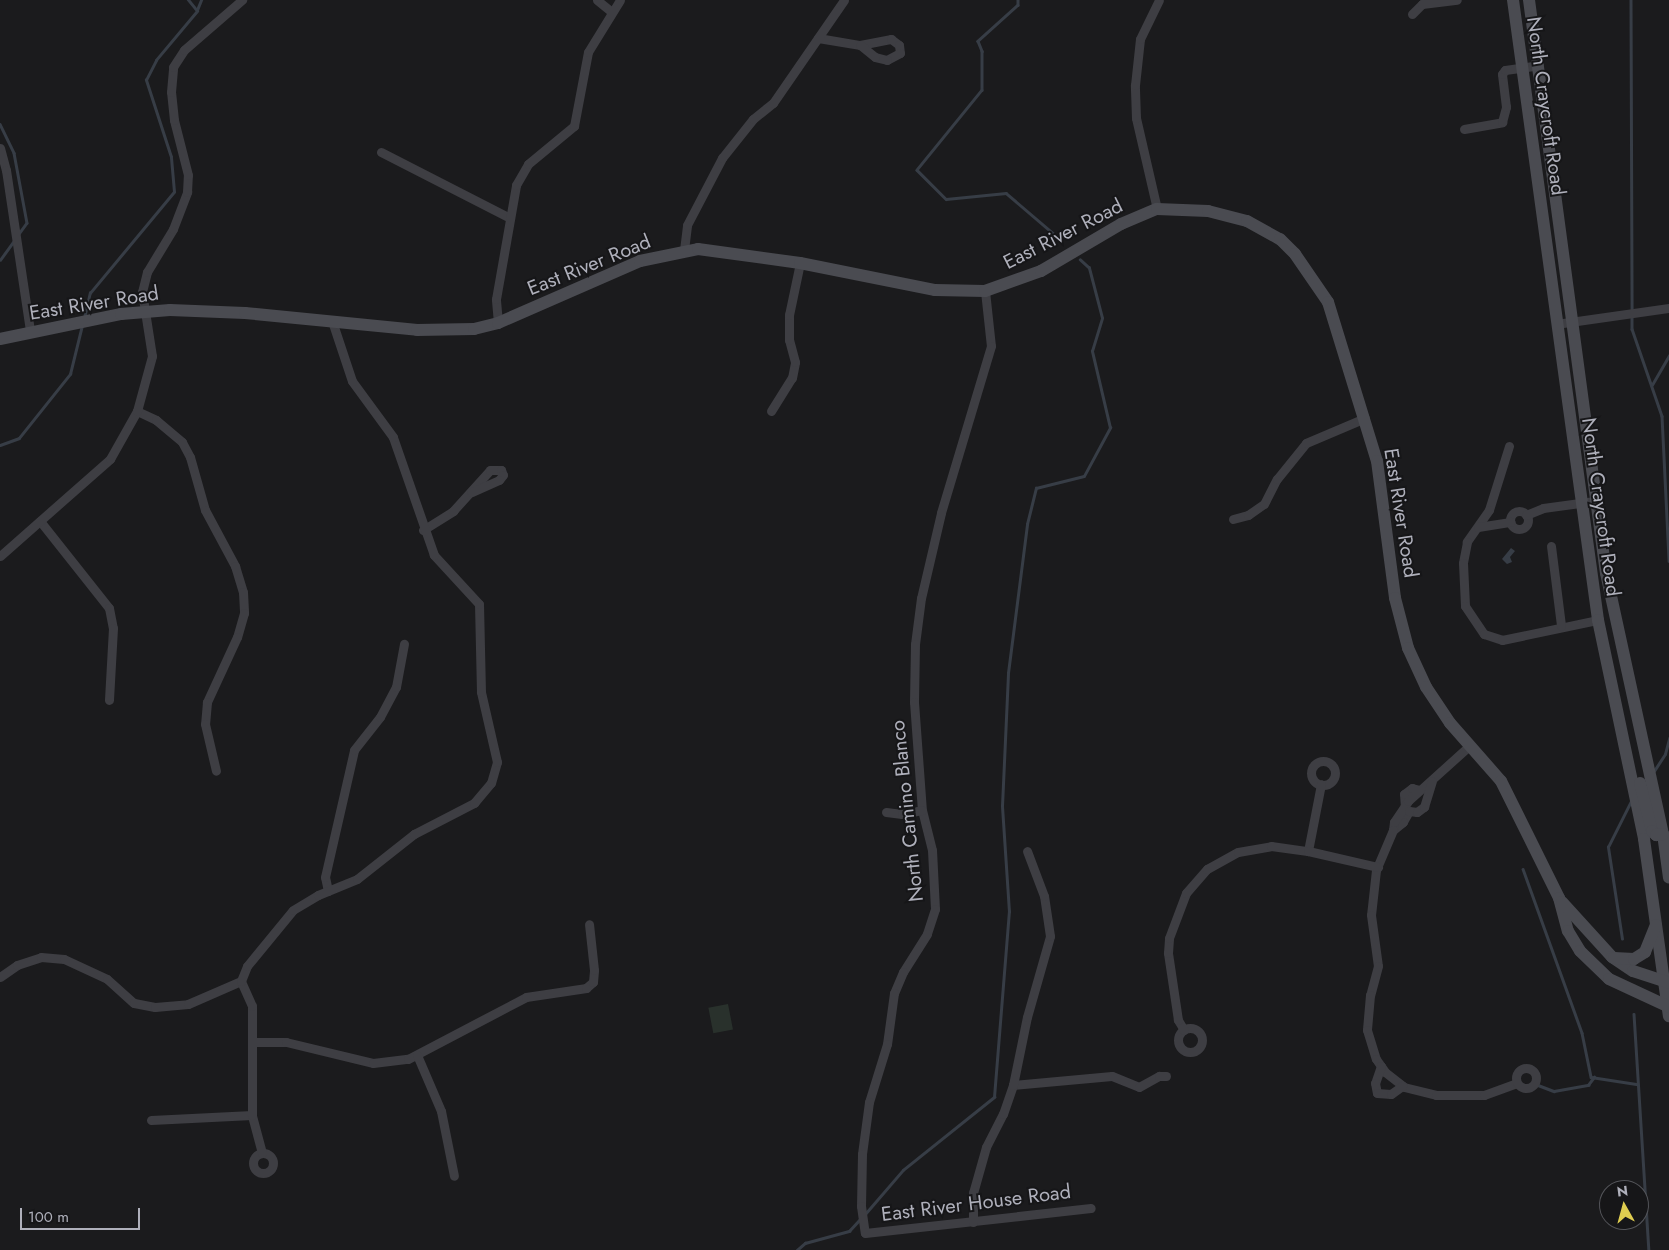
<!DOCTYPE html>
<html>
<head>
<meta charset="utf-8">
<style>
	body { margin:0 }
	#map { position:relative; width:1669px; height:1250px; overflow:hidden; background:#1b1b1d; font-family:Jost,sans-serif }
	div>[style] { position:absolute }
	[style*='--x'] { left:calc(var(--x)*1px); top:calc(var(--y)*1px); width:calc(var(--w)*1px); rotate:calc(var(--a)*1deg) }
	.green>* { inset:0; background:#29312c; transform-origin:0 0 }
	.water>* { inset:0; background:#373d46 }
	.stream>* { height:2.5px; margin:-1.25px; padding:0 1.25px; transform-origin:1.25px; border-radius:1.25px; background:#373d46 }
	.street>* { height:9px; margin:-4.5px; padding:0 4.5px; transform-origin:4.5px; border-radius:4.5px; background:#3e3e43 }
	.street>.ring { margin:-4.5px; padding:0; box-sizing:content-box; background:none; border:9px solid #3e3e43; border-radius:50% }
	.secondary>* { height:12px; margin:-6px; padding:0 6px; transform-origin:6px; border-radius:6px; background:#4a4b51 }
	span { translate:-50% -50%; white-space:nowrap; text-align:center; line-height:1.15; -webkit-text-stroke:4px #161618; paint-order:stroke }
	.street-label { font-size:20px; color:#afb0bb }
	.north { position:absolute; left:1599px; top:1180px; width:50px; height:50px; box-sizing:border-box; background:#161618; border:1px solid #535459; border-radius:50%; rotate:353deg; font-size:14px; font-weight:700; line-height:20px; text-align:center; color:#afb0bb }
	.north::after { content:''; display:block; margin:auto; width:18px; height:22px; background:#dfcd50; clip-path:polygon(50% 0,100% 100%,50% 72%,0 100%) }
	.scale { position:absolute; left:20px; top:1208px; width:120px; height:22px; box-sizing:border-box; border:2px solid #afb0bb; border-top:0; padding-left:6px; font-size:15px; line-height:18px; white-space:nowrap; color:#afb0bb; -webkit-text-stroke:4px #161618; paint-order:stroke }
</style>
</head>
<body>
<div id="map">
	<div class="green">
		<div style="left:728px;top:1004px;width:26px;height:20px;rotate:79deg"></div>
	</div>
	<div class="water">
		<div style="clip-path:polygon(1511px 548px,1515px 551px,1510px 557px,1512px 562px,1507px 564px,1502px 559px)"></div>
	</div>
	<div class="stream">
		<div style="--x:1018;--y:0;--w:5;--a:90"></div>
		<div style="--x:1018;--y:5;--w:54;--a:138"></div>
		<div style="--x:978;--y:41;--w:11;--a:68"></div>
		<div style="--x:982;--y:51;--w:39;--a:90"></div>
		<div style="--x:982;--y:90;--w:103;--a:129.1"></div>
		<div style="--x:917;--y:170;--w:41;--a:45"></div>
		<div style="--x:946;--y:199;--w:60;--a:-5.7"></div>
		<div style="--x:1006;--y:193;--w:71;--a:40.4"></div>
		<div style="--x:1631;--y:0;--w:311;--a:89.8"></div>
		<div style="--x:197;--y:10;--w:11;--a:-68"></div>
		<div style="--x:0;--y:124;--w:32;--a:64"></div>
		<div style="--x:14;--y:153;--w:71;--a:79.5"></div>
		<div style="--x:27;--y:223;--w:14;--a:126"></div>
		<div style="--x:0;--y:260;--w:22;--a:-54"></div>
		<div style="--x:1632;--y:316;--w:13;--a:90"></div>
		<div style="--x:1632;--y:329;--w:92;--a:71"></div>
		<div style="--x:1662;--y:416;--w:145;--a:87.2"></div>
		<div style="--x:84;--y:318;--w:26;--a:-77"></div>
		<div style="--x:90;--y:293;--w:131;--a:-50.3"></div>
		<div style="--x:174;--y:192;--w:35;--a:-95"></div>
		<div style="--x:171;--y:157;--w:81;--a:-108"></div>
		<div style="--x:146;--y:80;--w:22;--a:-63"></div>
		<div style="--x:156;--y:60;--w:64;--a:-50.1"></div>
		<div style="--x:197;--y:11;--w:14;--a:-129"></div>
		<div style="--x:1652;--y:385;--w:34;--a:-60"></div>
		<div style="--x:0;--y:445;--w:20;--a:-20"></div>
		<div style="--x:19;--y:438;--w:82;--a:-51.4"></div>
		<div style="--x:70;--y:374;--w:50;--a:-76.2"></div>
		<div style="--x:1654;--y:771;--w:20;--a:-57"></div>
		<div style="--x:1665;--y:754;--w:16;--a:-75"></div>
		<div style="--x:1523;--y:869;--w:174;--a:70.2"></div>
		<div style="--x:1582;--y:1033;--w:45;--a:78.4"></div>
		<div style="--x:1591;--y:1077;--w:47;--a:8.7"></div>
		<div style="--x:1622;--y:939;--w:93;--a:-98.7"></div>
		<div style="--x:1608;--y:847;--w:51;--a:-63.4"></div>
		<div style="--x:1634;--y:1014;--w:236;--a:86.4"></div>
		<div style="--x:1538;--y:1085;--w:17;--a:21"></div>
		<div style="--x:1554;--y:1091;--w:35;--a:-10"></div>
		<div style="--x:1588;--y:1085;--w:10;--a:-53"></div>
		<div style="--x:865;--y:1214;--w:58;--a:-49.2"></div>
		<div style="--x:903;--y:1170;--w:117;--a:-38.7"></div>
		<div style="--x:994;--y:1097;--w:186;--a:-85.4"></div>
		<div style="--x:1009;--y:912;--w:106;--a:-93.8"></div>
		<div style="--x:1002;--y:806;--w:133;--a:-87.4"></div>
		<div style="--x:1008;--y:673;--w:150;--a:-82.7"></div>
		<div style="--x:1027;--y:524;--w:37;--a:-76"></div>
		<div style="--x:1036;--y:488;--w:49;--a:-14"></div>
		<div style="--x:1084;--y:476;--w:55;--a:-61.6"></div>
		<div style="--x:1110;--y:428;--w:79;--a:-103.2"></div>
		<div style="--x:1092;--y:351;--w:34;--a:-73"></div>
		<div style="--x:1102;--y:318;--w:52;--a:-104.6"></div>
		<div style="--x:1089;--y:268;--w:12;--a:-138"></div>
		<div style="--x:797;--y:1250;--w:11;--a:-41"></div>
		<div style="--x:805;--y:1243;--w:46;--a:-15.3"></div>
		<div style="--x:849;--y:1231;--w:18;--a:-47"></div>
	</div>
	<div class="street">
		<div style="--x:597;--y:0;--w:19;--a:39"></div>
		<div style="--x:1412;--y:14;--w:14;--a:-45"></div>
		<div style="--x:1422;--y:4;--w:35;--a:-7"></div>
		<div style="--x:818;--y:38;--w:43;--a:9.5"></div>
		<div style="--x:860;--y:45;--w:32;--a:-11"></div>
		<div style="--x:891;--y:39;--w:10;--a:37"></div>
		<div style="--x:899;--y:45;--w:8;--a:83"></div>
		<div style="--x:900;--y:53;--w:15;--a:152"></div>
		<div style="--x:887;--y:60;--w:12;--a:-166"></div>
		<div style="--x:875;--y:57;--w:19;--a:-141"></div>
		<div style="--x:1464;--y:129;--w:39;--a:-10"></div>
		<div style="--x:1502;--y:122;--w:16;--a:-75"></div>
		<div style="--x:1506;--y:107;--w:33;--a:-97"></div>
		<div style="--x:1502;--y:74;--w:5;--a:-53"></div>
		<div style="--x:1505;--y:70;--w:34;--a:-8"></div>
		<div style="--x:0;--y:148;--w:23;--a:75"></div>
		<div style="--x:6;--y:170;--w:163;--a:81.5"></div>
		<div style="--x:381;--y:152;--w:145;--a:27.1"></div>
		<div style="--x:1157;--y:209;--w:93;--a:-103"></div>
		<div style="--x:1136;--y:118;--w:33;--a:-92"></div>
		<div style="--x:1135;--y:85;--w:46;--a:-83.8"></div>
		<div style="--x:1140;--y:39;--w:43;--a:-64"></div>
		<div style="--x:684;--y:250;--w:25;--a:-83"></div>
		<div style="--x:687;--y:225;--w:76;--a:-62.4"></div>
		<div style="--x:722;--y:158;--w:50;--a:-51.5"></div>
		<div style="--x:753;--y:119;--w:26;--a:-39"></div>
		<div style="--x:773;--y:103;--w:125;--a:-55.4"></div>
		<div style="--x:985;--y:291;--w:55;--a:83.8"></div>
		<div style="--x:991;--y:346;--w:174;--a:106.7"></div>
		<div style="--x:941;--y:513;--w:87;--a:103.2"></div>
		<div style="--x:921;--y:598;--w:46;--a:97.4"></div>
		<div style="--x:915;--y:644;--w:58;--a:91"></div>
		<div style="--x:914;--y:702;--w:108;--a:85.8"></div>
		<div style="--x:922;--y:810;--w:41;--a:76"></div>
		<div style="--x:932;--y:850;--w:59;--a:87.1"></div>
		<div style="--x:935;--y:909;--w:26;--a:108"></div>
		<div style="--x:927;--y:934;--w:45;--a:122.3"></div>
		<div style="--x:903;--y:972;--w:23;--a:113"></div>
		<div style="--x:894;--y:993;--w:51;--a:97.8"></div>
		<div style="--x:887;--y:1044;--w:61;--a:107.2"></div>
		<div style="--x:869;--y:1102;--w:52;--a:97.7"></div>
		<div style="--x:862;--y:1154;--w:52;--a:91.1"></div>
		<div style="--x:861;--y:1206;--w:27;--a:82"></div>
		<div style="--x:865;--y:1233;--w:227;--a:-6.3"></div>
		<div style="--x:498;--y:323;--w:24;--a:-95"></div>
		<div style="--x:496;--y:299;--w:116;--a:-80"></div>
		<div style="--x:516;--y:185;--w:24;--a:-60"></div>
		<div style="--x:528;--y:164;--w:60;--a:-39.6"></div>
		<div style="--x:574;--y:126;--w:75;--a:-79.3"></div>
		<div style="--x:588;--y:52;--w:61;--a:-58.4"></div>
		<div style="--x:1556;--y:324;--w:114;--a:-8.1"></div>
		<div style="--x:137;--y:411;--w:21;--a:25"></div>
		<div style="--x:156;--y:420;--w:34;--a:40"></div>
		<div style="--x:182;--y:442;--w:17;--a:62"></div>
		<div style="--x:190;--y:457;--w:55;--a:74.2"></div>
		<div style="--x:205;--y:510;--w:64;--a:61.8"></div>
		<div style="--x:235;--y:566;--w:27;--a:73"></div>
		<div style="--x:243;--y:592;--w:21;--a:87"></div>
		<div style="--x:244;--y:613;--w:25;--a:106"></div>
		<div style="--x:237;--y:637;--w:72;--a:114.8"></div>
		<div style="--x:207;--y:702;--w:22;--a:95"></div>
		<div style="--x:205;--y:724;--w:48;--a:76.8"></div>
		<div style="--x:771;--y:411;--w:39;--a:-58"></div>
		<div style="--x:792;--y:378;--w:16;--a:-79"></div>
		<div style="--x:795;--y:362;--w:23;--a:-105"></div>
		<div style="--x:789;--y:340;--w:25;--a:-90"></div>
		<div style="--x:789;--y:315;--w:53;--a:-78.1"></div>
		<div style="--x:1509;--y:446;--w:67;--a:107.4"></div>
		<div style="--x:1489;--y:510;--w:39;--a:125"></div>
		<div style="--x:1467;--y:542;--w:21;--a:101"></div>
		<div style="--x:1463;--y:563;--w:43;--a:87.3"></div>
		<div style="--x:1465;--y:606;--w:34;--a:56"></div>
		<div style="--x:1484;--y:634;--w:19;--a:18"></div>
		<div style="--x:1502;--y:640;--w:98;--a:-11.8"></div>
		<div class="ring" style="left:1510px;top:511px;width:9px;height:9px"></div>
		<div style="--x:1526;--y:515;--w:18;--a:-22"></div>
		<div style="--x:1543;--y:508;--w:52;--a:-7.7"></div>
		<div style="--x:1233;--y:519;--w:16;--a:-15"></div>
		<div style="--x:1248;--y:515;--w:19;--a:-35"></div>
		<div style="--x:1264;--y:504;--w:28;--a:-63"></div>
		<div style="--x:1277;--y:479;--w:46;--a:-51.1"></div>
		<div style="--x:1306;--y:443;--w:64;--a:-23"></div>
		<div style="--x:40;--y:521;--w:111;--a:51.6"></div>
		<div style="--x:109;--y:608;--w:20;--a:79"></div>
		<div style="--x:113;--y:628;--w:72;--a:93.2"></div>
		<div style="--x:1478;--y:527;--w:33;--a:-9"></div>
		<div style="--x:423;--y:530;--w:36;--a:-32"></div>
		<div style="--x:453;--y:511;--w:55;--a:-47.9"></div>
		<div style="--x:490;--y:470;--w:11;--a:0"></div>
		<div style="--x:501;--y:470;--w:5;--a:68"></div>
		<div style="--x:503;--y:475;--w:6;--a:129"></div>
		<div style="--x:499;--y:480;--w:30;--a:156"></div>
		<div style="--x:1551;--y:546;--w:80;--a:82.8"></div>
		<div style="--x:0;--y:556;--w:147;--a:-41.4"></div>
		<div style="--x:110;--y:459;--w:55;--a:-60.6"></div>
		<div style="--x:137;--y:411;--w:57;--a:-74.7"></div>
		<div style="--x:152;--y:356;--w:65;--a:-98.9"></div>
		<div style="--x:142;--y:292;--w:21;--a:-76"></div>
		<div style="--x:147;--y:272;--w:50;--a:-58.8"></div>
		<div style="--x:173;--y:229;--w:40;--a:-69"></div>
		<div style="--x:187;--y:192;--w:17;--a:-87"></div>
		<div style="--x:188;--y:175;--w:57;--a:-104.3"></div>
		<div style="--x:174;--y:120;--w:28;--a:-96"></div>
		<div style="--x:171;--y:92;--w:25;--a:-85"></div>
		<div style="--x:173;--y:67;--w:20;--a:-57"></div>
		<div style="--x:184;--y:50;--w:77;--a:-40.8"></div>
		<div class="ring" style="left:1311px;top:761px;width:15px;height:15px"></div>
		<div style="--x:1405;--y:808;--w:14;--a:-94"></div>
		<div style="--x:1404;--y:794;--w:10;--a:-37"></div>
		<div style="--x:1412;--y:788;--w:7;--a:16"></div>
		<div style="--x:1409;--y:811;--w:13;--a:119"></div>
		<div style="--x:1403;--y:822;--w:13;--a:141"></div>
		<div style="--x:1393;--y:830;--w:8;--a:-83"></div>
		<div style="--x:1394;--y:822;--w:25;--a:-56"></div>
		<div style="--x:1408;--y:801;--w:82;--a:-42"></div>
		<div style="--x:1409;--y:811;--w:8;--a:7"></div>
		<div style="--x:1417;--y:812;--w:9;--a:-36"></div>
		<div style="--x:1424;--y:807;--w:27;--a:-73"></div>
		<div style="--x:886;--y:812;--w:16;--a:7"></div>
		<div style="--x:902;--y:814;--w:20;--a:-11"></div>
		<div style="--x:1393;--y:830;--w:43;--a:113"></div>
		<div style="--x:1376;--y:870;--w:45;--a:96.3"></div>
		<div style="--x:1371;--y:915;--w:51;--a:82.2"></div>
		<div style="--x:1378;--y:966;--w:30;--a:105"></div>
		<div style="--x:1370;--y:995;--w:35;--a:95"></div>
		<div style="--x:1367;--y:1030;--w:30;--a:73"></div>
		<div style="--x:1376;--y:1059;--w:16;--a:55"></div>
		<div style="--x:1385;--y:1072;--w:24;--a:38"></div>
		<div style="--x:1404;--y:1087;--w:33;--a:14"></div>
		<div style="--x:1436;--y:1095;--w:48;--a:0"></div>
		<div style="--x:1484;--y:1095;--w:35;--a:-20"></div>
		<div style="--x:1308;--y:851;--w:68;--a:-79"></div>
		<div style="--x:328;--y:891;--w:14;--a:-102"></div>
		<div style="--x:325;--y:877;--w:130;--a:-77.1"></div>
		<div style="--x:354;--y:750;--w:42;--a:-51.8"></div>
		<div style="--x:380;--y:717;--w:34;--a:-62"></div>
		<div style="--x:396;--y:687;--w:44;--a:-79.5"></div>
		<div style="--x:0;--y:977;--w:21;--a:-35"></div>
		<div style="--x:17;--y:965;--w:25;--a:-18"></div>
		<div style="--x:41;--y:957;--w:23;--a:5"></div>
		<div style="--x:64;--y:959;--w:47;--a:24.9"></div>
		<div style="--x:107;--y:979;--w:36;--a:42"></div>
		<div style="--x:134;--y:1003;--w:21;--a:11"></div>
		<div style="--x:155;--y:1007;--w:33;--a:-5"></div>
		<div style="--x:188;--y:1004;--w:58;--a:-23.5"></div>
		<div class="ring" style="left:1178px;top:1028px;width:15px;height:15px"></div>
		<div style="--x:1184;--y:1030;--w:12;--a:-121"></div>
		<div style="--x:1178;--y:1020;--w:68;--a:-98.5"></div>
		<div style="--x:1168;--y:953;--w:15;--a:-86"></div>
		<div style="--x:1169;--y:938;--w:48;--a:-69.3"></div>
		<div style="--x:1186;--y:893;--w:32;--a:-49"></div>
		<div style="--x:1207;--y:869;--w:35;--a:-29"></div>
		<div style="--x:1238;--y:852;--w:34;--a:-10"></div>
		<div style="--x:1271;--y:846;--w:37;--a:8"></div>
		<div style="--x:1308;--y:851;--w:72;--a:12.9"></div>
		<div style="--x:254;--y:1042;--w:32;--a:0"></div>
		<div style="--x:286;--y:1042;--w:89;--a:13.6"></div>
		<div style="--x:373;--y:1063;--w:35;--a:-7"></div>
		<div style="--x:408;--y:1059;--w:133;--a:-27.7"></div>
		<div style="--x:526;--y:997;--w:61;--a:-8.5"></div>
		<div style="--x:586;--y:988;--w:9;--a:-41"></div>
		<div style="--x:593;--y:982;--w:12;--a:-85"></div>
		<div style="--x:594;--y:970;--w:46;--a:-96.2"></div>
		<div style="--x:417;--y:1055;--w:61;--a:66.8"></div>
		<div style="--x:441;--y:1111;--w:66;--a:78.7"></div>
		<div style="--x:1381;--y:1066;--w:18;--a:109"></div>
		<div style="--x:1375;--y:1083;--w:10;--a:79"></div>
		<div style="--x:1377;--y:1093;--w:14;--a:4"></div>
		<div style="--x:1391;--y:1094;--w:14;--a:-36"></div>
		<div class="ring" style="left:1516px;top:1068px;width:11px;height:11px"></div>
		<div style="--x:1013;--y:1085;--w:99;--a:-5.2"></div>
		<div style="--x:1112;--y:1076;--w:29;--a:22"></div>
		<div style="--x:1139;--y:1087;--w:23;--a:-29"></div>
		<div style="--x:1159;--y:1076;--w:7;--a:0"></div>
		<div style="--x:151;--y:1120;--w:101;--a:-2.8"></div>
		<div class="ring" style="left:253px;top:1153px;width:11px;height:11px"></div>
		<div style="--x:262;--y:1153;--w:39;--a:-105"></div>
		<div style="--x:252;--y:1115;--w:109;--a:-90"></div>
		<div style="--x:252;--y:1006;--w:27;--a:-114"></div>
		<div style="--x:241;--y:981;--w:16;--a:-68"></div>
		<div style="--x:247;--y:966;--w:72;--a:-50.6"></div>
		<div style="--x:293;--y:910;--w:29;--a:-31"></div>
		<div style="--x:318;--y:895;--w:42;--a:-22.3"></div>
		<div style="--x:357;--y:879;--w:73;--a:-38.3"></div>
		<div style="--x:414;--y:834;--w:68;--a:-27.3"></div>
		<div style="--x:474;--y:803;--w:26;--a:-50"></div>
		<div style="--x:491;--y:783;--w:22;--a:-74"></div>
		<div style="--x:497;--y:762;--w:72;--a:-102.9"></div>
		<div style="--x:481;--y:692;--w:88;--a:-91.3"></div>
		<div style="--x:479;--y:604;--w:67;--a:-132.6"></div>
		<div style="--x:434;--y:555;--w:125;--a:-109.2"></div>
		<div style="--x:393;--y:437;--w:69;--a:-126.2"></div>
		<div style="--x:352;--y:381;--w:63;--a:-108.4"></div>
		<div style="--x:973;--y:1222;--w:29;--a:-90"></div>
		<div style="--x:973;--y:1193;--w:48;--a:-74.2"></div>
		<div style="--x:986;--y:1147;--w:37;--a:-63"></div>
		<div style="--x:1003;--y:1114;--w:31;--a:-71"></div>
		<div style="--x:1013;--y:1085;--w:69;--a:-78.4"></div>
		<div style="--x:1027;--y:1017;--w:84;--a:-74.1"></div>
		<div style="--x:1050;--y:936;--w:40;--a:-98.5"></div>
		<div style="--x:1044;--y:896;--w:48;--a:-110.7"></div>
	</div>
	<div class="secondary">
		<div style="--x:1513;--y:0;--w:626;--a:82.19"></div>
		<div style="--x:1598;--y:620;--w:224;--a:78.1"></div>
		<div style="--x:1644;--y:839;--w:179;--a:82"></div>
		<div style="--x:1529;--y:0;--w:578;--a:82.35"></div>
		<div style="--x:1606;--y:573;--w:267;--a:77.7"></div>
		<div style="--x:1663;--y:834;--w:44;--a:82.2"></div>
		<div style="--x:0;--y:339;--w:124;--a:-11.7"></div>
		<div style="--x:121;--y:314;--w:49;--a:-4.7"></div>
		<div style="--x:170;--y:310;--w:75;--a:2.3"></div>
		<div style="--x:245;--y:313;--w:173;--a:5.6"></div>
		<div style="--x:417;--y:330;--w:57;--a:-1"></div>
		<div style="--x:474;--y:329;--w:25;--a:-14"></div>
		<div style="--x:498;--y:323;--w:155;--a:-23.6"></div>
		<div style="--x:640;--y:261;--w:59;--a:-11.7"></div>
		<div style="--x:698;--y:249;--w:103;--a:7.8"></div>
		<div style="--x:800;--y:263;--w:138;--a:11.3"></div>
		<div style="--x:935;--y:290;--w:50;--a:1.1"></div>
		<div style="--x:985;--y:291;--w:59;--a:-19.7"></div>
		<div style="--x:1041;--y:271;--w:93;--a:-30.4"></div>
		<div style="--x:1121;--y:224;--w:39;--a:-23"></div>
		<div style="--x:1157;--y:209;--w:51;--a:2.2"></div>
		<div style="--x:1208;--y:211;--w:40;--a:14.4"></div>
		<div style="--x:1247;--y:221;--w:38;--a:29"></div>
		<div style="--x:1280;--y:239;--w:21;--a:45"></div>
		<div style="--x:1295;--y:254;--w:58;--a:55.5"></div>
		<div style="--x:1328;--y:302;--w:166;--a:72.9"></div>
		<div style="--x:1377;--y:461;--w:138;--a:82.5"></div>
		<div style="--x:1395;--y:598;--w:52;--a:75.4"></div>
		<div style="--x:1408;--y:648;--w:43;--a:65.2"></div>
		<div style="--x:1426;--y:687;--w:43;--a:56.3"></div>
		<div style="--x:1450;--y:723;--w:77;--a:48.7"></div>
		<div style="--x:1501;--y:781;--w:131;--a:63.6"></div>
		<div style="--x:1559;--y:898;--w:34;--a:75"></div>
		<div style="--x:1568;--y:931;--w:23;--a:59"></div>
		<div style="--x:1580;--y:951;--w:40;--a:44"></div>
		<div style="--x:1609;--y:979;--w:66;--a:25"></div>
		<div style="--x:1640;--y:783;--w:49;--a:76"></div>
		<div style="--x:1652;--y:831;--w:6;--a:45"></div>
		<div style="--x:1656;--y:835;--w:7;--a:-8"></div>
		<div style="--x:1562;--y:902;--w:74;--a:47.7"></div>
		<div style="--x:1612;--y:957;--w:25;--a:34"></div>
		<div style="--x:1633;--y:971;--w:38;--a:18"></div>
		<div style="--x:1614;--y:958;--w:20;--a:3"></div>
		<div style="--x:1634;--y:959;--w:13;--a:-32"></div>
		<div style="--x:1645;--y:952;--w:29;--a:-68"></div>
	</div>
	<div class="street-label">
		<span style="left:1546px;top:106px;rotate:82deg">North Craycroft Road</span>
		<span style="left:1063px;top:234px;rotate:-27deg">East River Road</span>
		<span style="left:589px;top:265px;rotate:-22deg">East River Road</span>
		<span style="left:94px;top:303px;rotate:-9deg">East River Road</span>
		<span style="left:1601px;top:507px;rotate:82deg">North Craycroft Road</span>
		<span style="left:1401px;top:513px;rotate:81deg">East River Road</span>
		<span style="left:907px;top:811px;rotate:-96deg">North Camino Blanco</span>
		<span style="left:976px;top:1203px;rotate:-7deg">East River House Road</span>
	</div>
	<div class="north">N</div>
	<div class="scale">100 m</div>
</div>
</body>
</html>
